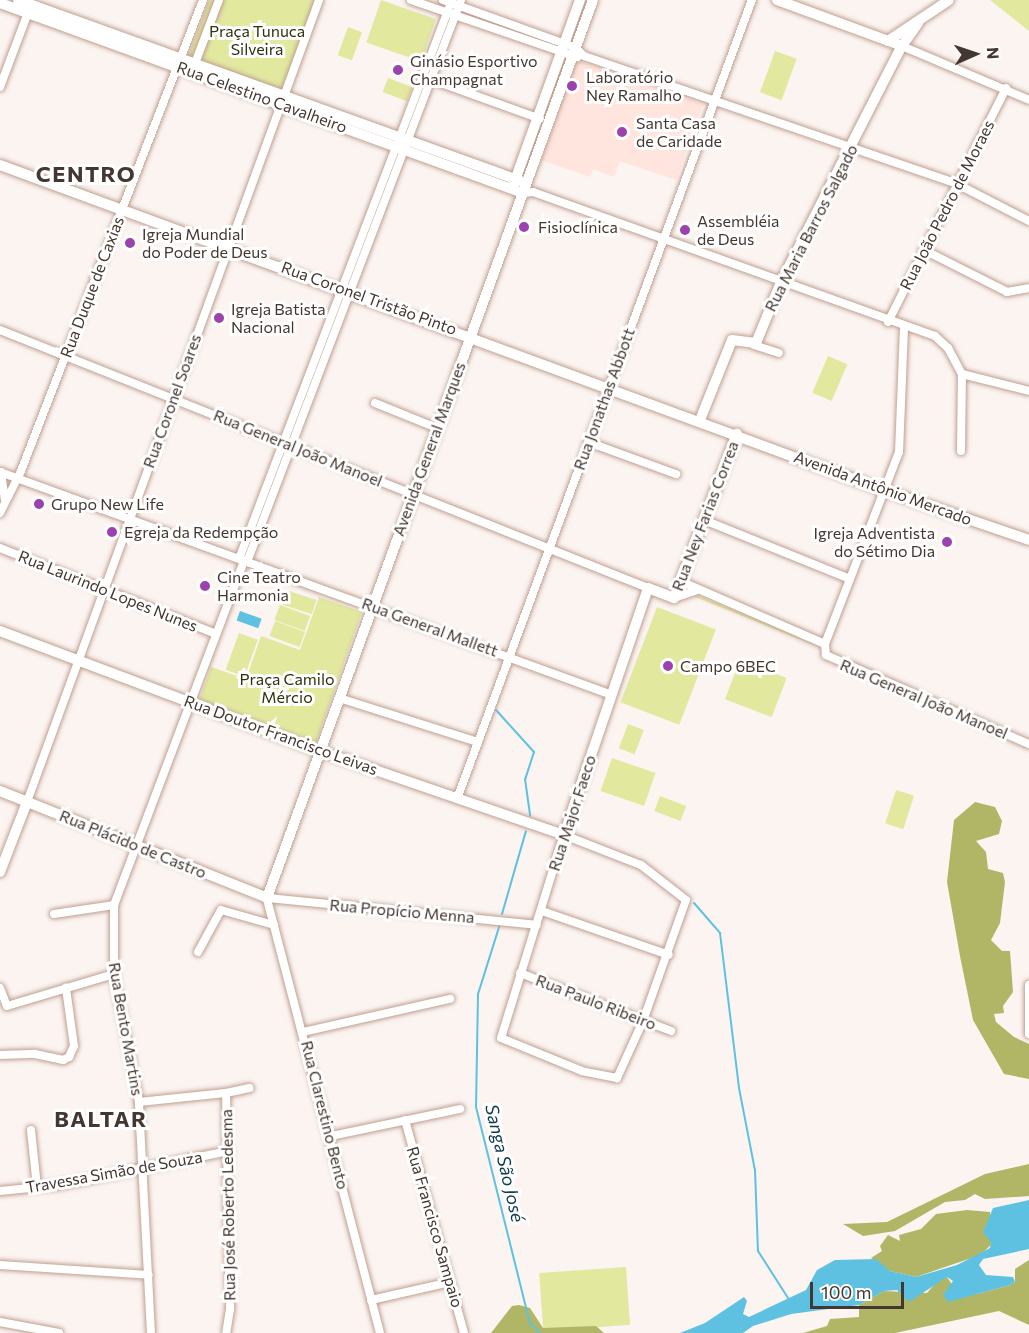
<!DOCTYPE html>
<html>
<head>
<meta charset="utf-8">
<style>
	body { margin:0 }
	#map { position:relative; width:1029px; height:1333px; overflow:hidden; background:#fbf4f1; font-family:Commissioner,sans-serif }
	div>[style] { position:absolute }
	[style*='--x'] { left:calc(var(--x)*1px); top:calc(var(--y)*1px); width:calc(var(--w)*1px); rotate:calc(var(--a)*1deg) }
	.medical>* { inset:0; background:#ffe5de }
	.green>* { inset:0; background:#e2e99f; transform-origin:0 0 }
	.forest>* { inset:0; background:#b0b666 }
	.water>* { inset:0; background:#5ec1e2; transform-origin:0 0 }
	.stream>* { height:2px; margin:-1px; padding:0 1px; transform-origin:1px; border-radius:1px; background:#5ec1e2 }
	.roads { filter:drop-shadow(0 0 2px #c09f90) drop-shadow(0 0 2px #c09f90) }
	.street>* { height:8px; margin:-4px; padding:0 4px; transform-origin:4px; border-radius:4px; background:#fff }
	.secondary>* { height:10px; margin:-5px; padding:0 5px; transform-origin:5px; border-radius:5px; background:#fff }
	.dots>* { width:16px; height:16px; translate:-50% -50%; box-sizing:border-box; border:3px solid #fff; border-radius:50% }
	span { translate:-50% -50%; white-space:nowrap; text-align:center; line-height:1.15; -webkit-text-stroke:6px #fff; paint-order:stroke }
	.park-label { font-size:16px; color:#2e310d }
	.poi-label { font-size:16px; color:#443630 }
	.left { translate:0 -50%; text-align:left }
	.right { translate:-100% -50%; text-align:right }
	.street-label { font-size:16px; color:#443630 }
	.water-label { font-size:18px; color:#0f3c4a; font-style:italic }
	.district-label { font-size:22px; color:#443630; font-weight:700; letter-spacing:1.5px }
	.north { position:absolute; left:945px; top:24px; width:60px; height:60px; -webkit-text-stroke:4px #fff; paint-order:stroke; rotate:87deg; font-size:16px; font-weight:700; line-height:24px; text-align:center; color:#443630 }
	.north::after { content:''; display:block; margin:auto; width:21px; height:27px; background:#443630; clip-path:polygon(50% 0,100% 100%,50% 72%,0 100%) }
	.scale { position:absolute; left:810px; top:1282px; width:94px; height:27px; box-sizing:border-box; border:3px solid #443630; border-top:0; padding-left:8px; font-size:18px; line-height:21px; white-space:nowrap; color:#443630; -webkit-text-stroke:4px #fff; paint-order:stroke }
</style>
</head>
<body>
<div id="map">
	<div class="medical">
		<div style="clip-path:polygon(577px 60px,703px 104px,676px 180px,620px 161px,614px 177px,593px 169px,590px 177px,541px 160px)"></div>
	</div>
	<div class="green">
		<div style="clip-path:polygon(209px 0,216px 0,193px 58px,188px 56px)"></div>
		<div style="clip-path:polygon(223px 0,315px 0,282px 93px,200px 63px)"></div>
		<div style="left:381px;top:0;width:58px;height:45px;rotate:19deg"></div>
		<div style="clip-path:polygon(990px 0,1029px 0,1029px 31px)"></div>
		<div style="left:348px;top:27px;width:15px;height:30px;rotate:20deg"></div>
		<div style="left:775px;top:51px;width:23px;height:44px;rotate:20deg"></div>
		<div style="left:388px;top:78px;width:26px;height:15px;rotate:21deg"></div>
		<div style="left:828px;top:356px;width:21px;height:40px;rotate:23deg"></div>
		<div style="left:286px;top:590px;width:32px;height:15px;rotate:18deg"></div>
		<div style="clip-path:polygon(696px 595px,815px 642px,814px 645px,695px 597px)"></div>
		<div style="clip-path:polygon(319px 597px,362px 612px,316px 742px,199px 700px,211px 667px,246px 679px,261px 636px,300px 650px)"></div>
		<div style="left:280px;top:605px;width:32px;height:16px;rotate:20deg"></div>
		<div style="left:657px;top:607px;width:63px;height:102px;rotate:21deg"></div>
		<div style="left:275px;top:621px;width:32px;height:16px;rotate:20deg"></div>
		<div style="left:239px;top:633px;width:20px;height:39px;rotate:20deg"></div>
		<div style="left:740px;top:660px;width:50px;height:42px;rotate:21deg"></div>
		<div style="left:628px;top:724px;width:17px;height:26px;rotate:21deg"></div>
		<div style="left:612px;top:758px;width:46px;height:35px;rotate:19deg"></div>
		<div style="left:896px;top:790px;width:19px;height:35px;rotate:18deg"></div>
		<div style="left:660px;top:796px;width:28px;height:16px;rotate:21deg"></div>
		<div style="left:626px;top:1267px;width:58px;height:87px;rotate:86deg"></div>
	</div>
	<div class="forest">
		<div style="clip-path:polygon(975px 802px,995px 807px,1002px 821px,999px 834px,976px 841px,986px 852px,988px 869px,1003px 873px,1005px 882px,1000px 923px,991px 940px,1002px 951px,1010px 951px,1013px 992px,1003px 1006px,1004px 1013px,994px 1014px,996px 1022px,1014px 1037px,1029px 1044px,1029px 1079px,1004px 1074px,973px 1020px,960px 956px,947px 882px,954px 820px)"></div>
		<div style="clip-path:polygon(1029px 1164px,1029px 1196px,985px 1199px,975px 1194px,965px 1200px,945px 1202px,895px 1231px,863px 1236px,843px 1224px,887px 1222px,985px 1174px)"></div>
		<div style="clip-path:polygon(967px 1210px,990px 1212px,991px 1245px,980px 1255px,916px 1277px,890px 1271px,871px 1258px,882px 1251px,880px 1246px,888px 1235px,900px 1241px,899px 1235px,921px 1229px,936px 1214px)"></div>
		<div style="clip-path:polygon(1029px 1260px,1029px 1325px,999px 1311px,895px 1333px,803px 1333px,827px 1326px,830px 1319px,859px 1317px,859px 1305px,884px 1291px,927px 1293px,938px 1280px,947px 1277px,953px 1286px,943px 1295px,977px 1294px,1010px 1285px,1015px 1282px,1015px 1269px)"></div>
		<div style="clip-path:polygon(519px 1305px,530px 1308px,543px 1328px,596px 1326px,604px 1333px,491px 1333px,512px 1306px)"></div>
	</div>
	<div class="water">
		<div style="left:240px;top:611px;width:23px;height:10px;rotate:20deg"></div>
		<div style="clip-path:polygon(1029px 1200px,1029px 1249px,983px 1259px,979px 1265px,986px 1275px,1013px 1277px,1015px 1282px,1010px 1285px,948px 1302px,943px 1295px,953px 1281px,947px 1277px,909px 1302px,897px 1290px,884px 1291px,859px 1305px,791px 1314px,753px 1326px,743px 1333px,680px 1333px,705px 1323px,744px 1297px,747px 1301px,743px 1314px,749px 1317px,806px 1290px,817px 1270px,835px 1260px,876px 1259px,890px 1271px,916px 1277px,957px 1265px,990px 1248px,991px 1242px,983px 1232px,993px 1208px)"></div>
	</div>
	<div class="stream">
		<div style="--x:496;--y:710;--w:57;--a:47.9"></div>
		<div style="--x:534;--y:752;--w:28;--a:108"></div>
		<div style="--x:525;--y:779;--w:37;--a:82"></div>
		<div style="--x:694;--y:903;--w:40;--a:49"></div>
		<div style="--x:720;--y:933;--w:156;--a:83"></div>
		<div style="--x:739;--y:1088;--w:84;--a:79"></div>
		<div style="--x:755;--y:1170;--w:81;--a:87.9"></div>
		<div style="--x:758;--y:1251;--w:56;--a:57.4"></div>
		<div style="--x:502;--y:914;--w:86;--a:-73.9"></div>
		<div style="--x:500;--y:924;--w:73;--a:107.4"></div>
		<div style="--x:478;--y:994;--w:113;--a:91"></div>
		<div style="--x:476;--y:1107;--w:223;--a:76"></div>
		<div style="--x:530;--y:1323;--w:14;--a:45"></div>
	</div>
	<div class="roads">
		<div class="street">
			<div style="--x:411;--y:0;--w:176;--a:19"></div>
			<div style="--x:443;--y:0;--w:141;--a:19.8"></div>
			<div style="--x:576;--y:48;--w:11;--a:45"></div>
			<div style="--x:584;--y:56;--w:394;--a:18.9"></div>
			<div style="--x:957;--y:184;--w:81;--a:27.2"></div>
			<div style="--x:902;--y:46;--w:138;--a:23"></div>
			<div style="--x:194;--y:66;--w:71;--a:-69.3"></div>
			<div style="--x:427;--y:78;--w:120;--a:19.9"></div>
			<div style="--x:0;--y:87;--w:82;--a:-69.4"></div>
			<div style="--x:523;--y:193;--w:10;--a:-6"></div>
			<div style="--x:533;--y:192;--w:427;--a:19.7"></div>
			<div style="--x:935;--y:336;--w:18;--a:43"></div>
			<div style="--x:948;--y:348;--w:30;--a:62"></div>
			<div style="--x:924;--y:250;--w:93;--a:26.8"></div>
			<div style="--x:1007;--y:292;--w:22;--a:-10"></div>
			<div style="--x:888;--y:322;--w:262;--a:-63.2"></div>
			<div style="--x:904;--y:328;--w:124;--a:92.3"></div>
			<div style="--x:899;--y:452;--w:206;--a:111.1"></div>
			<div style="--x:825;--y:644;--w:11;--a:85"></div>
			<div style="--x:826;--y:655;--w:222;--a:23.7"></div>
			<div style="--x:0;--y:330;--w:697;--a:21.71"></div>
			<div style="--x:754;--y:345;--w:26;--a:18"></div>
			<div style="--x:962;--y:374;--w:69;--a:14.2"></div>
			<div style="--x:375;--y:403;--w:67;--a:22"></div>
			<div style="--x:588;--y:442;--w:94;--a:20"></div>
			<div style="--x:961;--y:451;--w:77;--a:-89.3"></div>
			<div style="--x:0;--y:472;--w:651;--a:20.02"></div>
			<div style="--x:1;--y:472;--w:27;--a:82"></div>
			<div style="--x:0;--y:513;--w:47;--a:-63.4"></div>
			<div style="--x:21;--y:471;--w:505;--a:-68.87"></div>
			<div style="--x:704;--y:520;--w:157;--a:22"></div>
			<div style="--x:0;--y:548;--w:232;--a:21.7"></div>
			<div style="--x:239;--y:559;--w:598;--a:-69.14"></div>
			<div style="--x:247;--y:562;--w:601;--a:-69.15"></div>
			<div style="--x:680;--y:581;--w:158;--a:23.5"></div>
			<div style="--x:674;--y:598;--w:24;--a:-19"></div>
			<div style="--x:339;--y:698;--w:146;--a:17.6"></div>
			<div style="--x:457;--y:799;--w:852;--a:-69.74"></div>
			<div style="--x:27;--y:802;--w:854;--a:-69.99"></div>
			<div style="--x:564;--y:835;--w:83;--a:21.3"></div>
			<div style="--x:641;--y:865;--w:57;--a:37.9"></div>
			<div style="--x:686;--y:900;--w:128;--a:109.6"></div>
			<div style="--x:643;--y:1021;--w:63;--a:114.5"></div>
			<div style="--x:617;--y:1078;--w:36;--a:-169"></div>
			<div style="--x:582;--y:1071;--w:87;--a:-157.8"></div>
			<div style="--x:501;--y:1038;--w:213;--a:-72.8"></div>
			<div style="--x:542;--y:911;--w:134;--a:19.1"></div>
			<div style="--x:54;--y:914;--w:61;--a:-8.5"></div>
			<div style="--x:198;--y:952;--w:48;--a:-61.3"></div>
			<div style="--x:221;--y:910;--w:55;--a:15.8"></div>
			<div style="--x:520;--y:973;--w:162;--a:21"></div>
			<div style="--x:1029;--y:985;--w:49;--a:90"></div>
			<div style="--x:0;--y:988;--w:19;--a:69"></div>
			<div style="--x:7;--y:1006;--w:112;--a:-16.7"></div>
			<div style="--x:303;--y:1032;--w:151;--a:-12.7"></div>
			<div style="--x:0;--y:1055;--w:35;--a:-2"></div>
			<div style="--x:35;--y:1054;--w:29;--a:12"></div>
			<div style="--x:63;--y:1060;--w:7;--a:-27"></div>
			<div style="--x:69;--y:1057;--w:12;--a:-66"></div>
			<div style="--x:74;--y:1046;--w:59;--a:-97.9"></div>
			<div style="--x:226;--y:1093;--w:24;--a:-12"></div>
			<div style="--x:139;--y:1102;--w:87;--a:-5.9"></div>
			<div style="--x:226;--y:1093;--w:216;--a:88.9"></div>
			<div style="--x:230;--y:1309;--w:24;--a:99"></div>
			<div style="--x:405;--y:1120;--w:221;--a:74.5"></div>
			<div style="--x:31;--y:1130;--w:57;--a:84"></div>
			<div style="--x:331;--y:1136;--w:132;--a:-11.8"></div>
			<div style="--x:0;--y:1191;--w:60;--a:-5.7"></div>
			<div style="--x:60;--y:1185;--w:172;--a:-11.4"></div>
			<div style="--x:0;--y:1265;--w:149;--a:3.8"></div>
			<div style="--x:371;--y:1300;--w:81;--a:-12.8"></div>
			<div style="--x:0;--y:1322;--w:60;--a:10.6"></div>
			<div style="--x:151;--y:1333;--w:231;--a:-93"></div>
			<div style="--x:139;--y:1102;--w:130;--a:-101.1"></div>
			<div style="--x:114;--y:974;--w:69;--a:-90"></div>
			<div style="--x:114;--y:905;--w:368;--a:-69.3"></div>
			<div style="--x:380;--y:1333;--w:449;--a:-104.6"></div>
			<div style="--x:267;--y:898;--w:271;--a:5.7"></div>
		</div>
		<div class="secondary">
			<div style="--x:18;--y:0;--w:540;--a:19.81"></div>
			<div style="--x:777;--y:0;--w:133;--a:20.2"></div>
			<div style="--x:0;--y:3;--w:556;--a:19.97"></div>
			<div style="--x:888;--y:41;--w:73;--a:-33.9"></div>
			<div style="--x:0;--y:165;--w:944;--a:20.2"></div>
			<div style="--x:886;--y:491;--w:151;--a:18.9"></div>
			<div style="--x:513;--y:186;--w:198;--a:-70.2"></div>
			<div style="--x:700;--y:420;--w:86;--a:-68.2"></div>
			<div style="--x:732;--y:340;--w:24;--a:7"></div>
			<div style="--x:756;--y:343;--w:66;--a:-67.7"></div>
			<div style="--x:781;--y:282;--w:265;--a:-62.9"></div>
			<div style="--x:902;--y:46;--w:28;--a:-55"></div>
			<div style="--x:0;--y:631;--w:342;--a:20.6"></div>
			<div style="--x:320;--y:751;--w:258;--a:19"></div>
			<div style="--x:564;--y:835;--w:261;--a:-71.2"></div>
			<div style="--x:648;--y:588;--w:28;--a:21"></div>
			<div style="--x:674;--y:598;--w:176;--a:-69"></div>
			<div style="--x:0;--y:791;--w:288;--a:21.8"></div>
			<div style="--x:267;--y:898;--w:955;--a:-70.05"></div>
			<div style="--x:0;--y:872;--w:75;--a:-68.9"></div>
		</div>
	</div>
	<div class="dots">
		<div style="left:398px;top:70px;background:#9b42ae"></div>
		<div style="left:572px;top:86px;background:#9b42ae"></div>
		<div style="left:622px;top:132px;background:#9b42ae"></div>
		<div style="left:524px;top:227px;background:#9b42ae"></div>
		<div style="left:685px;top:230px;background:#9b42ae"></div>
		<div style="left:130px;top:243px;background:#9b42ae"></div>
		<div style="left:219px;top:318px;background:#9b42ae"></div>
		<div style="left:39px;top:504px;background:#9b42ae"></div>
		<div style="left:112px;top:532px;background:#9b42ae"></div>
		<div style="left:947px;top:542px;background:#9b42ae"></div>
		<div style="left:205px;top:586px;background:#9b42ae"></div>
		<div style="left:668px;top:666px;background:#9b42ae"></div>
	</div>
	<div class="park-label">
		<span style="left:257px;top:40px">Praça Tunuca<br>Silveira</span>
		<span style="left:287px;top:688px">Praça Camilo<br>Mércio</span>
	</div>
	<div class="poi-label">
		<span class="left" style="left:410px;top:70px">Ginásio Esportivo<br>Champagnat</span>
		<span class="left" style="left:586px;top:86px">Laboratório<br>Ney Ramalho</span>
		<span class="left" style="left:636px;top:132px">Santa Casa<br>de Caridade</span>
		<span class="left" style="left:697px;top:230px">Assembléia<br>de Deus</span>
		<span class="left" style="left:538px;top:227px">Fisioclínica</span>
		<span class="left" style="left:142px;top:243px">Igreja Mundial<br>do Poder de Deus</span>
		<span class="left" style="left:231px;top:318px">Igreja Batista<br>Nacional</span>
		<span class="left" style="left:51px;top:504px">Grupo New Life</span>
		<span class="left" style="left:124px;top:532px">Egreja da Redempção</span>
		<span class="right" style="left:935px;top:542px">Igreja Adventista<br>do Sétimo Dia</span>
		<span class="left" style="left:217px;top:586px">Cine Teatro<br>Harmonia</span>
		<span class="left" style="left:680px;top:666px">Campo 6BEC</span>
	</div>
	<div class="street-label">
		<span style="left:262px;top:97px;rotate:20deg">Rua Celestino Cavalheiro</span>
		<span style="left:947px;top:205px;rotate:-63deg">Rua João Pedro de Moraes</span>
		<span style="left:811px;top:228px;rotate:-63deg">Rua Maria Barros Salgado</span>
		<span style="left:92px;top:287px;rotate:-69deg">Rua Duque de Caxias</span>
		<span style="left:369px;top:298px;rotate:20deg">Rua Coronel Tristão Pinto</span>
		<span style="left:604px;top:399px;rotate:-70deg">Rua Jonathas Abbott</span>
		<span style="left:172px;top:401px;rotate:-70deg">Rua Coronel Soares</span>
		<span style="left:298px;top:448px;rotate:22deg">Rua General João Manoel</span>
		<span style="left:429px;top:449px;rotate:-70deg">Avenida General Marques</span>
		<span style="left:883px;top:488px;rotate:20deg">Avenida Antônio Mercado</span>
		<span style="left:705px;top:516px;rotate:-69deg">Rua Ney Farias Correa</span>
		<span style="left:108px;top:591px;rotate:22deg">Rua Laurindo Lopes Nunes</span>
		<span style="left:430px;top:627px;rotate:20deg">Rua General Mallett</span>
		<span style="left:924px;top:699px;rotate:23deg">Rua General João Manoel</span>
		<span style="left:281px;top:735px;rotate:20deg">Rua Doutor Francisco Leivas</span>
		<span style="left:572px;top:813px;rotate:-72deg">Rua Major Faeco</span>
		<span style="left:133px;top:844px;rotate:22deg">Rua Plácido de Castro</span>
		<span style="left:402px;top:911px;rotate:5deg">Rua Propício Menna</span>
		<span style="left:596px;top:1002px;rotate:21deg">Rua Paulo Ribeiro</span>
		<span style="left:126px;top:1029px;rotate:80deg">Rua Bento Martins</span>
		<span style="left:325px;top:1115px;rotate:76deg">Rua Clarestino Bento</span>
		<span style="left:114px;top:1172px;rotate:-10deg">Travessa Simão de Souza</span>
		<span style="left:228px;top:1205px;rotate:-91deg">Rua José Roberto Ledesma</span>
		<span style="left:435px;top:1227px;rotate:74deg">Rua Francisco Sampaio</span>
	</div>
	<div class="water-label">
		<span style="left:505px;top:1163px;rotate:77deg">Sanga São José</span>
	</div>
	<div class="district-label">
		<span style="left:86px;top:174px">CENTRO</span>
		<span style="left:101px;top:1119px">BALTAR</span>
	</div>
	<div class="north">N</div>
	<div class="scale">100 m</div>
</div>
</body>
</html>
